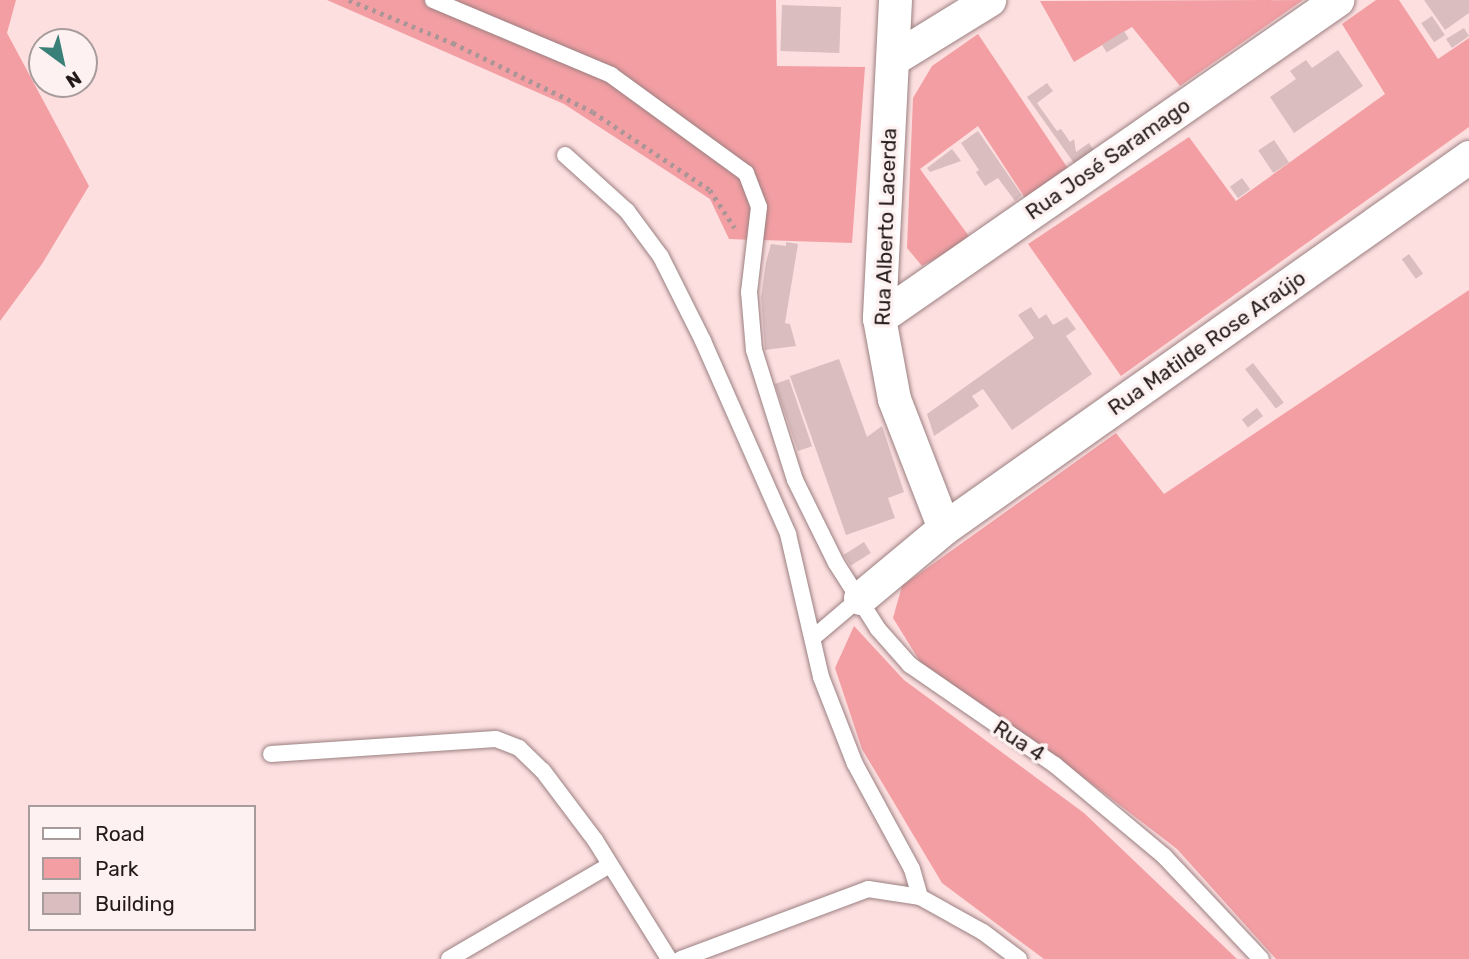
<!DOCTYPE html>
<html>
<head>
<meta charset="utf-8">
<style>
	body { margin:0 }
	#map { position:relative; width:1469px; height:959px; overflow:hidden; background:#fddfe0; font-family:Rubik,sans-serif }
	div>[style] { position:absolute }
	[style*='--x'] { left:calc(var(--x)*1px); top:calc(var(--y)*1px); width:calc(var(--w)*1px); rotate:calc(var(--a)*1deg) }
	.green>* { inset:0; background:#f29ea3 }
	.building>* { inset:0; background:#dabdbe; transform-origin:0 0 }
	.path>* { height:4.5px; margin-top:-2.25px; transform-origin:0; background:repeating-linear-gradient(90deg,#ac9596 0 3.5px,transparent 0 8.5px) }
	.roads { filter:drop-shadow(0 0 2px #9b8081) drop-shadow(0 0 2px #9b8081) }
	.service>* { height:16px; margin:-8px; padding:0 8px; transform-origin:8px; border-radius:8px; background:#fff }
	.minor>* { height:33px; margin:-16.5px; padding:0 16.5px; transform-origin:16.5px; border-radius:16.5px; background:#fff }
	span { translate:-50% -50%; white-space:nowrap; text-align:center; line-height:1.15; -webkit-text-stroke:7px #fef1f2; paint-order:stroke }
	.street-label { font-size:21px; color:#241a1a }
	.legend { position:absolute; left:28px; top:805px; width:228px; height:126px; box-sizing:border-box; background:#fef1f2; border:2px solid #a79b9c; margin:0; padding:9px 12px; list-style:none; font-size:21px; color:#241a1a }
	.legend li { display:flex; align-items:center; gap:14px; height:35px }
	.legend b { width:35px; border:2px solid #a79b9c }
	.north { position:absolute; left:28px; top:28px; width:70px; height:70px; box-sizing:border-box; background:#fef1f2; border:2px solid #a79b9c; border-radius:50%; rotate:147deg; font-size:19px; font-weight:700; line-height:28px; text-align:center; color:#241a1a }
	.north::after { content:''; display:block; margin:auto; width:24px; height:32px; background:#398078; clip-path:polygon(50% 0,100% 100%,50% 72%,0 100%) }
</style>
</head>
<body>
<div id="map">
	<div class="green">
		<div style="clip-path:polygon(0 0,16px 0,7px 33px,89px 186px,42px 264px,0 321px)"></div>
		<div style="clip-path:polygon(327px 0,776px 0,777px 66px,865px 67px,852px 243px,729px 239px,710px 199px,564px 104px)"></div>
		<div style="clip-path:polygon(1303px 0,1180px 86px,1132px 27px,1074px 62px,1040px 1px)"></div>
		<div style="clip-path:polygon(1376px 0,1399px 0,1438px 59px,1469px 38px,1469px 127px,1121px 376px,1028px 244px,1189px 137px,1236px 201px,1385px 94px,1342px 24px)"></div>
		<div style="clip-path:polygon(978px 34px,1071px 173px,1027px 201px,978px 126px,920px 169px,971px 239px,922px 266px,907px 248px,913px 98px,932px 66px)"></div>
		<div style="clip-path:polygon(1469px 290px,1469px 959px,1276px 959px,1177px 849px,1057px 757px,924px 668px,893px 618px,902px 586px,1116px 433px,1164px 494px)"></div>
		<div style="clip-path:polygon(854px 626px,904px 680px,1084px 813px,1237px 959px,1044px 959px,942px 883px,862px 749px,835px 668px)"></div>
	</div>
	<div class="building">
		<div style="clip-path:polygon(1424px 0,1469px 0,1469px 13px,1445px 30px)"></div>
		<div style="left:782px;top:5px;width:59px;height:46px;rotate:2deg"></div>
		<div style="left:1432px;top:16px;width:23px;height:13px;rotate:56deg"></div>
		<div style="clip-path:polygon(1464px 28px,1469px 36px,1452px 48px,1446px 39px)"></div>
		<div style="left:1124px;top:31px;width:9px;height:26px;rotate:58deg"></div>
		<div style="clip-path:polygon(1338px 50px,1363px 86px,1294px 133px,1270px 97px,1296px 79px,1290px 71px,1306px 60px,1312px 68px)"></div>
		<div style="clip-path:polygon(1047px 83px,1053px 91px,1037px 103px,1057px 131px,1061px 129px,1070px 142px,1074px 139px,1076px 152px,1089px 143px,1095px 152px,1076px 166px,1027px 97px)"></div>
		<div style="clip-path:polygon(978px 131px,1022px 195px,1015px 201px,998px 178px,985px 186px,976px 172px,979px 170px,961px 143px)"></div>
		<div style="left:1274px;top:140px;width:27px;height:19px;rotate:56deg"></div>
		<div style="clip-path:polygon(952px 149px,961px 161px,930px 172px,927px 168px)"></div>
		<div style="left:1242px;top:178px;width:14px;height:15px;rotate:54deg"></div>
		<div style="clip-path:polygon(786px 242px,798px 244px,785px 323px,790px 324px,796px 346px,765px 350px,761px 297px,766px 262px,771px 244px,786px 246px)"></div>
		<div style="left:1409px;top:254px;width:24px;height:9px;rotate:54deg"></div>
		<div style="clip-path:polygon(1031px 307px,1039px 319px,1046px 314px,1053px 325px,1067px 317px,1076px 329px,1066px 336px,1092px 374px,1012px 430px,983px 389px,972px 396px,979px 406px,934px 436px,927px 414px,1034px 338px,1018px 315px)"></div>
		<div style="clip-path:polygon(839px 359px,867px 437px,882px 426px,904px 492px,888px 498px,895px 518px,846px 535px,790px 376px)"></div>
		<div style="left:1253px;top:363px;width:50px;height:10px;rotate:52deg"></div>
		<div style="left:789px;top:379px;width:71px;height:15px;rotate:71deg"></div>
		<div style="left:1257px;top:408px;width:10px;height:19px;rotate:53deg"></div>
		<div style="left:864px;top:542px;width:13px;height:24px;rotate:58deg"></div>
	</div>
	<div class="path">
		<div style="--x:349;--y:0;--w:113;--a:22.5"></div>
		<div style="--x:453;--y:43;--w:156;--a:26.2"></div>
		<div style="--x:593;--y:112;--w:141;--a:33.7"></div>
		<div style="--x:710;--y:190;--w:45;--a:56.7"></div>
	</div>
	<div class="roads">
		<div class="service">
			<div style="--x:433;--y:0;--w:193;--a:22.8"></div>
			<div style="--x:611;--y:75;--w:167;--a:36"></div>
			<div style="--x:746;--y:173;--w:36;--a:69"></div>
			<div style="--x:759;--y:207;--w:86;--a:96.7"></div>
			<div style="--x:749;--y:292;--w:58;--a:85.1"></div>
			<div style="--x:754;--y:350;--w:136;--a:72.5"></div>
			<div style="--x:795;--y:480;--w:93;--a:63.7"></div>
			<div style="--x:836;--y:563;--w:78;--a:57.5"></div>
			<div style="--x:878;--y:629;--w:48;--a:48.4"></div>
			<div style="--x:910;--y:665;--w:176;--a:34.6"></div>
			<div style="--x:1055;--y:765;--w:142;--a:39.9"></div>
			<div style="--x:1164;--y:856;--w:141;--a:46.7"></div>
			<div style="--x:565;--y:155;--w:84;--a:42.1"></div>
			<div style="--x:627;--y:211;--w:57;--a:53.5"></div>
			<div style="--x:661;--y:257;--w:94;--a:63.4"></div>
			<div style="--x:703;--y:341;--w:211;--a:66.2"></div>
			<div style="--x:788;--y:534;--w:147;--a:77"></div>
			<div style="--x:821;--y:677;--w:93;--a:68.7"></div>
			<div style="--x:855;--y:764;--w:119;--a:61.5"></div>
			<div style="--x:912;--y:869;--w:29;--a:74"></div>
			<div style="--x:814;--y:637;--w:60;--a:-40.3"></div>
			<div style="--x:271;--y:754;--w:225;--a:-3.8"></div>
			<div style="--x:496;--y:739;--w:25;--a:21"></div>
			<div style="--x:519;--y:748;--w:33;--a:44"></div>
			<div style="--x:543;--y:771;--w:86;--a:53"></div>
			<div style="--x:595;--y:840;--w:140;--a:58.1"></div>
			<div style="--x:449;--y:959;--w:186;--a:-30.3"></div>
			<div style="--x:681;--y:959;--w:200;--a:-20.5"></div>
			<div style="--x:868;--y:889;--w:53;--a:8.7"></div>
			<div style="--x:920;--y:897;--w:72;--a:29.1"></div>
			<div style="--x:983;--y:932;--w:45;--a:36.9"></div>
		</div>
		<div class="minor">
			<div style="--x:895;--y:0;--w:318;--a:92.9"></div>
			<div style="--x:879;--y:318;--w:82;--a:79.5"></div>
			<div style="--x:894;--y:399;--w:138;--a:68.8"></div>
			<div style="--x:893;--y:59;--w:113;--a:-31.6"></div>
			<div style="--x:879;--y:318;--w:558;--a:-34.77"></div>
			<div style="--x:860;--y:598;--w:109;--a:-39.8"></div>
			<div style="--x:944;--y:528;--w:643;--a:-35.25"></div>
		</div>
	</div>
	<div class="street-label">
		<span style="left:1108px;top:159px;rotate:-35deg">Rua José Saramago</span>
		<span style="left:886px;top:227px;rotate:-88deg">Rua Alberto Lacerda</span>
		<span style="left:1207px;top:343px;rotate:-35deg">Rua Matilde Rose Araújo</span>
		<span style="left:1019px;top:741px;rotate:33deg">Rua 4</span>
	</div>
	<ul class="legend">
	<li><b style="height:9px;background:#fff"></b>Road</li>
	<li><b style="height:19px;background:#f29ea3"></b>Park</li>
	<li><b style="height:19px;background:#dabdbe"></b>Building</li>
	</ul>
	<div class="north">N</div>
</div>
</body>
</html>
